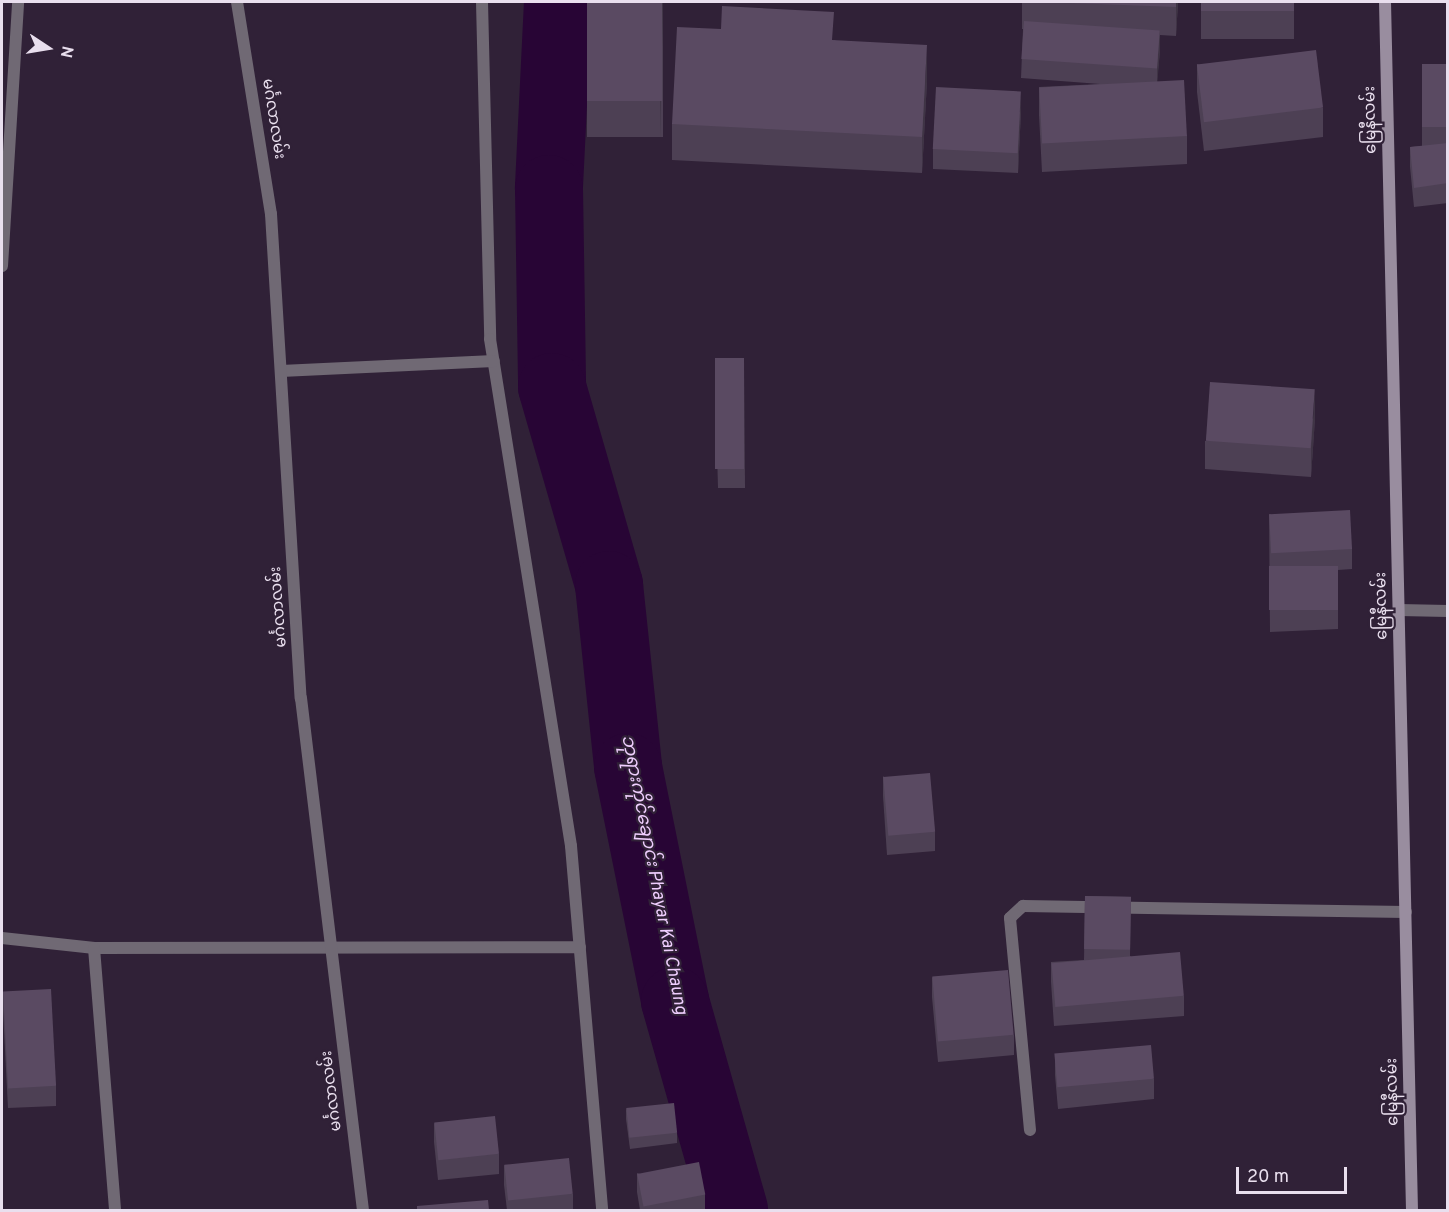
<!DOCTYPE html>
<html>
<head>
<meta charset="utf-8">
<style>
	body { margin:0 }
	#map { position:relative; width:1449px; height:1212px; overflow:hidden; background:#302137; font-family:Overpass,"Noto Sans Myanmar",sans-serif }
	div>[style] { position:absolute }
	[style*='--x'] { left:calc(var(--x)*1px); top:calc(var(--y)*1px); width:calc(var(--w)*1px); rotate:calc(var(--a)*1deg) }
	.river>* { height:68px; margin:-34px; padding:0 34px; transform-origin:34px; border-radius:34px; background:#280535 }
	.minor>* { height:12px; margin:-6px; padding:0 6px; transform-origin:6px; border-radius:6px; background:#706974 }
	.tertiary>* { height:12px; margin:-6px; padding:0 6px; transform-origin:6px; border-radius:6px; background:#706974 }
	.secondary>* { height:12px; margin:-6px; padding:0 6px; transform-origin:6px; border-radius:6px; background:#998d9f }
	.wall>* { inset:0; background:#4d4054; transform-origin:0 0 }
	.shaded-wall>* { inset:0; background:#3f3445 }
	.building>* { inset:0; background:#5a4a62; transform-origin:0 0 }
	span { translate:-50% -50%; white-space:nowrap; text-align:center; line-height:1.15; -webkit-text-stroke:4.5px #302137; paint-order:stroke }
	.street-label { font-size:16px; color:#e9dfee }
	.water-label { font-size:18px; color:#efcefe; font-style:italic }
	.frame { position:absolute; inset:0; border:3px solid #e9dfee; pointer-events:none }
	.north { position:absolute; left:18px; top:18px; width:60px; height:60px; -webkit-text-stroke:4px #302137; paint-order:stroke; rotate:102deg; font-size:16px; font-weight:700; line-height:24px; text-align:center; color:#e9dfee }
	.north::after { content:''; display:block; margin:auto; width:21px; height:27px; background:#e9dfee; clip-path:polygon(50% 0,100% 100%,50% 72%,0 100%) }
	.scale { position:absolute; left:1236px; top:1167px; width:111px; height:27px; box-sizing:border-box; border:3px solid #e9dfee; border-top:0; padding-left:8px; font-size:18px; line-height:21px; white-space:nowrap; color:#e9dfee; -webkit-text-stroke:4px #302137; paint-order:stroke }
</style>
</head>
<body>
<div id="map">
	<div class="river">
		<div style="--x:558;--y:2;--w:187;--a:92.8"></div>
		<div style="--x:549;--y:189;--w:198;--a:89.1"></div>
		<div style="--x:552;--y:387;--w:206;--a:73.9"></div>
		<div style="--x:609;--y:585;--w:183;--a:84"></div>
		<div style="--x:628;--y:767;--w:239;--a:78.6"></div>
		<div style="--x:675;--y:1001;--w:217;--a:74.2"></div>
	</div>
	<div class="minor">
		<div style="--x:482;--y:2;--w:337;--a:88.6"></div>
		<div style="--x:490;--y:339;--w:513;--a:80.92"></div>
		<div style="--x:571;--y:846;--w:365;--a:85.1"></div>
		<div style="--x:2;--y:266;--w:264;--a:-86.5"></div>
		<div style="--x:281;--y:371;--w:213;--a:-2.7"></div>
		<div style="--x:1399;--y:610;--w:49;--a:1.2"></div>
		<div style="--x:2;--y:938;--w:93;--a:6.2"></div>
		<div style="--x:94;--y:948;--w:486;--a:-0.1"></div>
		<div style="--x:94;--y:948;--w:263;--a:85.4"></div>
		<div style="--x:1030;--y:1130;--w:213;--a:-95.4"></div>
		<div style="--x:1010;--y:918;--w:18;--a:-43"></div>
		<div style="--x:1023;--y:906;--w:383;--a:0.9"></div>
	</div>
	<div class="tertiary">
		<div style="--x:237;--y:2;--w:215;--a:80.9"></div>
		<div style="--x:271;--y:214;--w:485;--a:86.5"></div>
		<div style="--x:301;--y:698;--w:516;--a:83.1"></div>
	</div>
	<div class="secondary">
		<div style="--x:1385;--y:2;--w:1208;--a:88.72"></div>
	</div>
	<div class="wall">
		<div style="left:587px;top:2px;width:76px;height:135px"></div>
		<div style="clip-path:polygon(1022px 2px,1178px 2px,1176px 36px,1160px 35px,1160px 50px,1157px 81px,1187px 136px,1187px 164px,1042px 172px,1039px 115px,1039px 87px,1100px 84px,1021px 78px,1023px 29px,1022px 29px)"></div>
		<div style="left:1201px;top:2px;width:93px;height:37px"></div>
		<div style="clip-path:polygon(834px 40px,927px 81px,922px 173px,672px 160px,672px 124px)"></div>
		<div style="clip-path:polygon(1197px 64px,1323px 108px,1323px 137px,1204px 151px,1197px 92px)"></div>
		<div style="clip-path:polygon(1422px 64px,1448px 64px,1448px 203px,1414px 207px,1410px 167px,1410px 147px,1422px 146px)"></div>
		<div style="clip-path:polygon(1021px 111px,1018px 173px,933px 169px,933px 149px)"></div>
		<div style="clip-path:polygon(744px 358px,745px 488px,718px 488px,715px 378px)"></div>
		<div style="clip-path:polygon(1315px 418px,1311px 477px,1205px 469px,1205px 441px)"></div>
		<div style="clip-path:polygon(1269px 514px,1352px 549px,1352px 569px,1338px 570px,1338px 629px,1270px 632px)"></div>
		<div style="clip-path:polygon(883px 776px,935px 832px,935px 851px,887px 855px,883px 796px)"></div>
		<div style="clip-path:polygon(1085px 896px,1131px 897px,1130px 956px,1184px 996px,1184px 1016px,1054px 1026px,1051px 982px,1051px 962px,1084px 960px)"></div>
		<div style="clip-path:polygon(932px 977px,1014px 1035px,1014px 1055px,938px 1062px,932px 997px)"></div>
		<div style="clip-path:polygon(3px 992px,56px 1086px,56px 1106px,8px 1108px,3px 1011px)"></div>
		<div style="clip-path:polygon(1055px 1055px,1154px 1079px,1154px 1099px,1058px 1109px,1055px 1075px)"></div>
		<div style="clip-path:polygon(626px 1109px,677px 1133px,677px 1143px,630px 1149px,626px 1119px)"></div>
		<div style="clip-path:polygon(434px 1123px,499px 1154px,499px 1174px,438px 1180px,434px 1142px)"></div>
		<div style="clip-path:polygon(504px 1165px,573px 1194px,573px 1210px,507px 1210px,504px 1185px)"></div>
		<div style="clip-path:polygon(637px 1173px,705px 1194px,705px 1210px,640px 1210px,637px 1192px)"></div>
	</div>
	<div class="shaded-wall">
		<div style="clip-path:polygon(662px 2px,663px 2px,660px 138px,660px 102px)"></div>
		<div style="clip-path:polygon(1176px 2px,1178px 2px,1176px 36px)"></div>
		<div style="clip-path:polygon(1160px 30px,1160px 50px,1157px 87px,1157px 68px)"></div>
		<div style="clip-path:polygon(927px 45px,927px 81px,922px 173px,922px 137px)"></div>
		<div style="clip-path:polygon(1021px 91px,1021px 111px,1018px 173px,1018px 153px)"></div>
		<div style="clip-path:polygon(1315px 389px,1315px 418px,1311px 477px,1311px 448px)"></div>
	</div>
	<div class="building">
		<div style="left:587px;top:2px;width:75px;height:99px"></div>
		<div style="clip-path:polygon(1043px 2px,1176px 2px,1176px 7px)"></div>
		<div style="left:1201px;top:2px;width:93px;height:9px"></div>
		<div style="clip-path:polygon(722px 6px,834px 12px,832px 40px,927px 45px,922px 137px,672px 124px,677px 27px,721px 29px)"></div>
		<div style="left:1024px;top:21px;width:136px;height:38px;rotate:4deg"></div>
		<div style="left:1316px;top:50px;width:58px;height:120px;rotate:83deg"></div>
		<div style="left:1422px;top:64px;width:26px;height:63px"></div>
		<div style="left:1184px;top:80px;width:56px;height:145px;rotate:87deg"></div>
		<div style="left:936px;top:87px;width:85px;height:62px;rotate:3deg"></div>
		<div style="clip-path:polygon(1448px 143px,1448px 183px,1414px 188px,1410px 147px)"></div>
		<div style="left:715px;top:358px;width:29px;height:111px"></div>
		<div style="left:1210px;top:382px;width:105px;height:59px;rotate:4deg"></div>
		<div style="left:1350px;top:510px;width:39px;height:81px;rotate:87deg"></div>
		<div style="left:1338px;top:566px;width:44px;height:69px;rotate:90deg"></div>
		<div style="left:930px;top:773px;width:59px;height:47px;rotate:85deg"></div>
		<div style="left:1085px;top:896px;width:46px;height:53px;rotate:1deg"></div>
		<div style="left:1180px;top:952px;width:44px;height:129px;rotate:85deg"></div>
		<div style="left:1008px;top:970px;width:65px;height:76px;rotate:85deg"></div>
		<div style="left:51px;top:989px;width:97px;height:48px;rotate:87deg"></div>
		<div style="left:1151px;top:1045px;width:34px;height:97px;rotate:85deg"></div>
		<div style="left:674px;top:1103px;width:30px;height:48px;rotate:84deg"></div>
		<div style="left:495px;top:1116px;width:38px;height:61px;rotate:84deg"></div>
		<div style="left:569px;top:1158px;width:36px;height:65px;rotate:84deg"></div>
		<div style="left:699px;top:1162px;width:33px;height:63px;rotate:79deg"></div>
		<div style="clip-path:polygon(488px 1200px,489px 1210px,417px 1210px,417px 1206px)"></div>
	</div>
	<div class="street-label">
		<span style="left:273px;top:119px;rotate:81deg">မင်္ဂလာလမ်း</span>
		<span style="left:1371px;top:120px;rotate:-91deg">မြေနီလမ်း</span>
		<span style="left:1382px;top:606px;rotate:-91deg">မြေနီလမ်း</span>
		<span style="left:279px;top:607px;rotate:-94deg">မင်္ဂလာလမ်း</span>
		<span style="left:332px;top:1091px;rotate:-97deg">မင်္ဂလာလမ်း</span>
		<span style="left:1393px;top:1092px;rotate:-91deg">မြေနီလမ်း</span>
	</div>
	<div class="water-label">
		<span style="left:653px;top:875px;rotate:79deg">ဘုရားကိုင်ချောင်း Phayar Kai Chaung</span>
	</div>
	<div class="frame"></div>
	<div class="north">N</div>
	<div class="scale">20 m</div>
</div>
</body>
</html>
